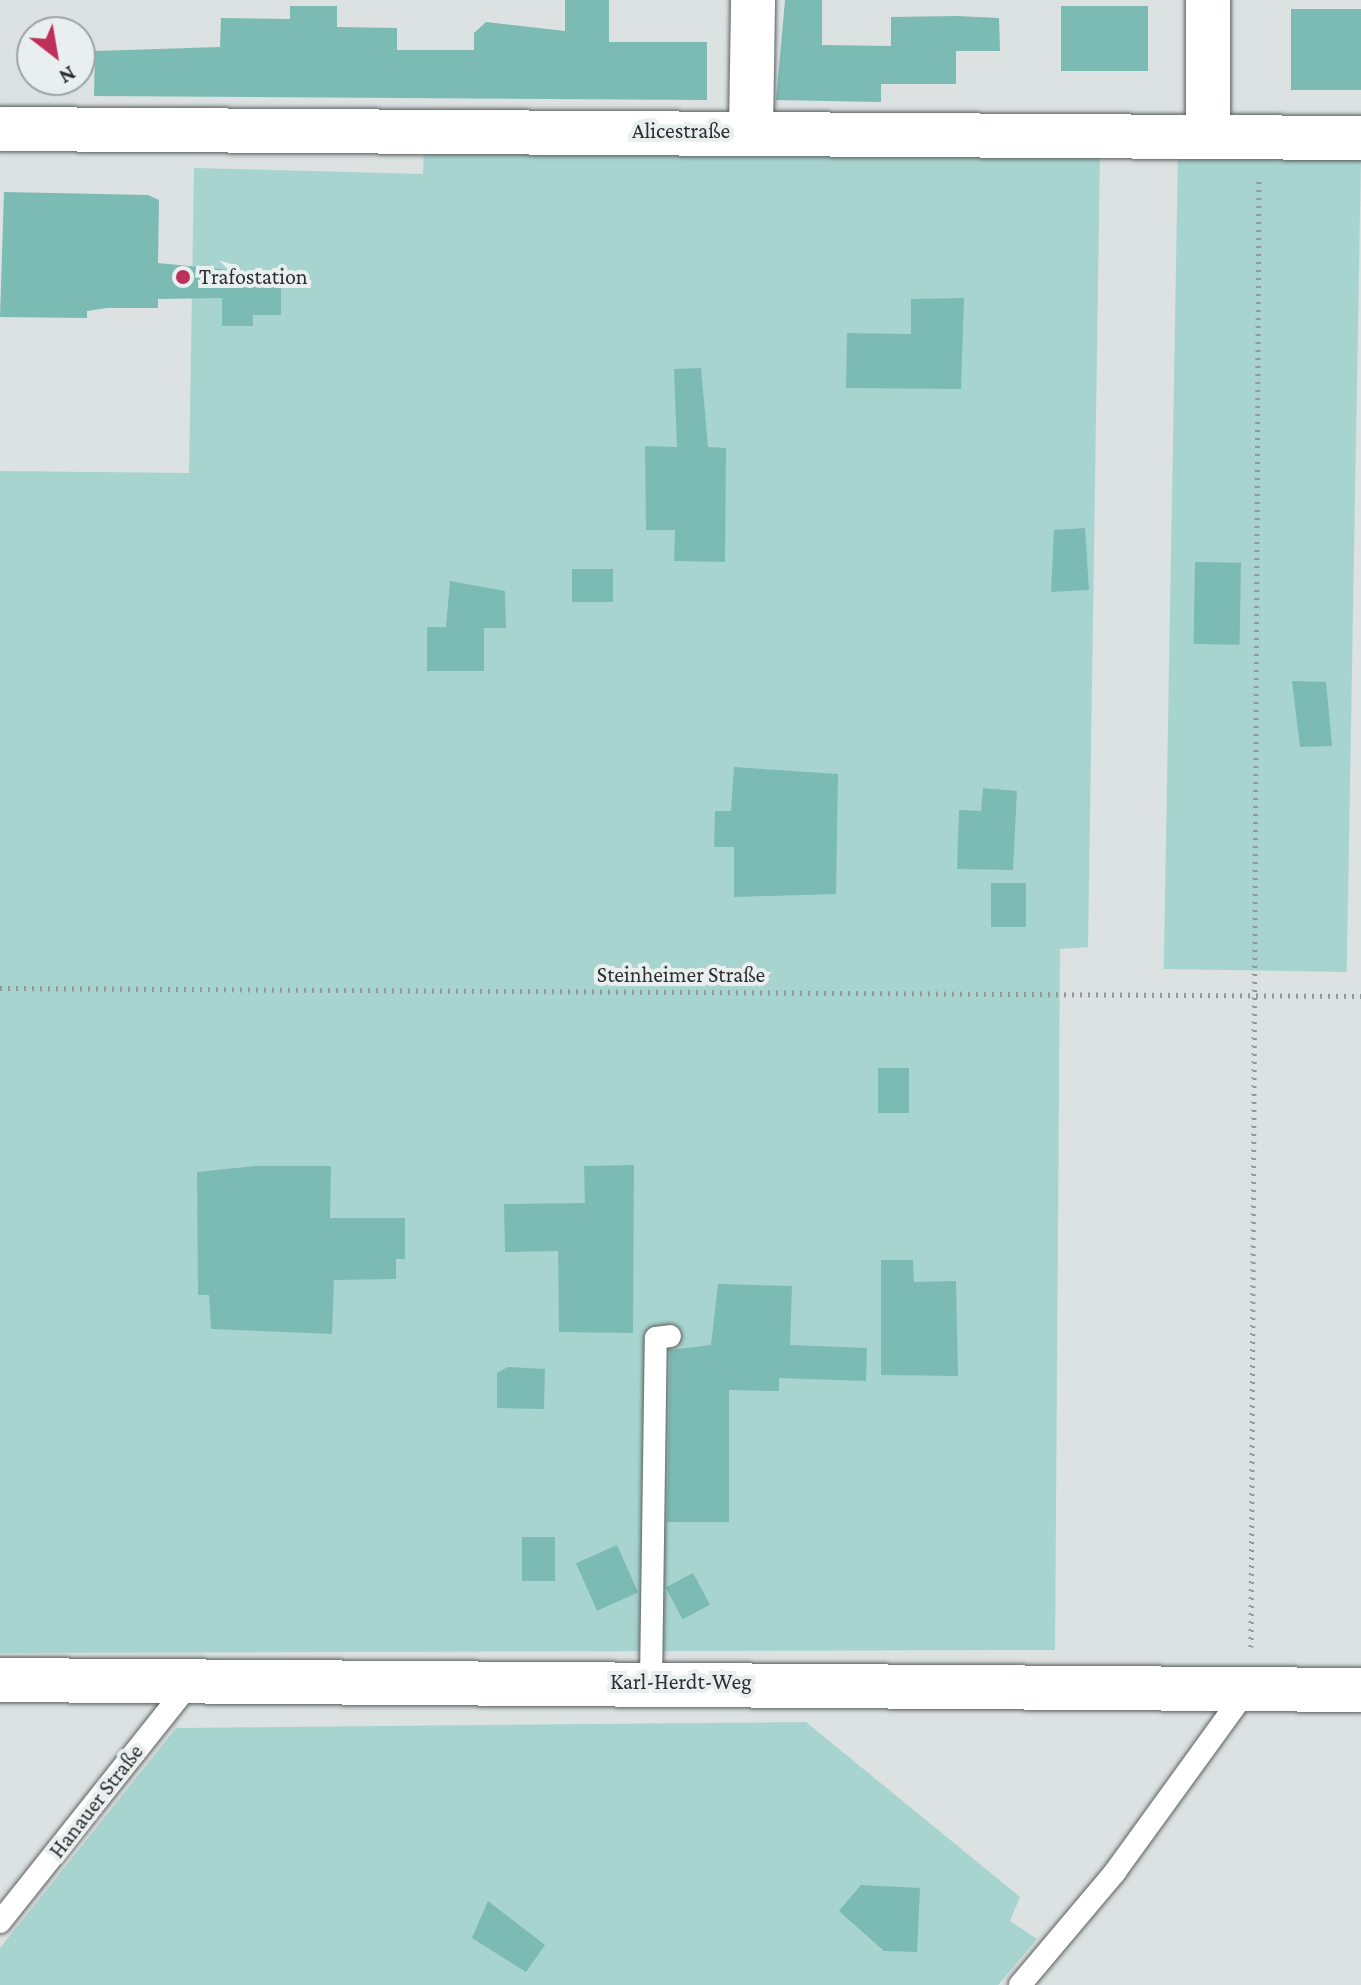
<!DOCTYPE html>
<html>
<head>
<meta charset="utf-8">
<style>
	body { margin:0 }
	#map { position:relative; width:1361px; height:1985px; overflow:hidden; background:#dce1e1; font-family:"Crimson Pro",serif }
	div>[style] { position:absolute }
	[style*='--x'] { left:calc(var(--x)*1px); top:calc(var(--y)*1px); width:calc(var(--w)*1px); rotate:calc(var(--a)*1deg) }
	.green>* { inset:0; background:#a8d4cf; transform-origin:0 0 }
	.building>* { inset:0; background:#7cbab4; transform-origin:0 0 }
	.path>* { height:5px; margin-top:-2.5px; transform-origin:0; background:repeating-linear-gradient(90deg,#949898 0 2px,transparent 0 8px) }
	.roads { filter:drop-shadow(0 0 2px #5b605f) drop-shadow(0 0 2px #5b605f) }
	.service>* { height:22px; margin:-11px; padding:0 11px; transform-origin:11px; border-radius:11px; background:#fff }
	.minor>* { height:44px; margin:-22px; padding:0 22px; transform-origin:22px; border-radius:22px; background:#fff }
	.dots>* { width:22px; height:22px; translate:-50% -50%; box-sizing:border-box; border:4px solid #e9efee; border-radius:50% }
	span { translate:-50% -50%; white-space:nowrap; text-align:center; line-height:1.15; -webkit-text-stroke:8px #e9efee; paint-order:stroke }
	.street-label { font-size:22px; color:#2d2f2f }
	.poi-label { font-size:22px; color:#2d2f2f }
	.left { translate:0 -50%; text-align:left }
	.north { position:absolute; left:16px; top:16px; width:80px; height:80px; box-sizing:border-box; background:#e9efee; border:2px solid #9ea2a2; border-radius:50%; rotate:149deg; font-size:22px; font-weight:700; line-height:32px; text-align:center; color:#2d2f2f }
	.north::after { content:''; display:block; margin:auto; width:28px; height:36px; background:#be305c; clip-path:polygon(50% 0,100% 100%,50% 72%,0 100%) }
</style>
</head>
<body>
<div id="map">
	<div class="green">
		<div style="clip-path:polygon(424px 146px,1100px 153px,1088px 947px,1060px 949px,1055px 1650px,0 1653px,0 471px,189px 473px,194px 168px,423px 174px)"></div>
		<div style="left:1178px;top:152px;width:183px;height:817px;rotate:1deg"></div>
		<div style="clip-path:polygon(806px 1722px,1020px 1897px,1010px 1921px,1037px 1939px,998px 1985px,0 1985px,0 1948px,176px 1728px)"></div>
	</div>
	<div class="building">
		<div style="clip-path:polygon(565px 0,609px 0,609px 42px,707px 42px,707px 100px,94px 96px,95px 51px,220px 47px,221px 18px,290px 19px,290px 6px,337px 6px,337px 27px,397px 28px,397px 50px,474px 50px,474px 33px,486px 22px,565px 31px)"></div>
		<div style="clip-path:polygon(785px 0,822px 0,822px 45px,891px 46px,891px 17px,956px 16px,999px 18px,1000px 51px,956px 51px,956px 84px,881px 84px,881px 102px,776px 100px)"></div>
		<div style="left:1148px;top:6px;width:65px;height:87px;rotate:90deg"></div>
		<div style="left:1361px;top:9px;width:81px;height:70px;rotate:90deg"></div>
		<div style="clip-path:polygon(4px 192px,148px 195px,159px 200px,158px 263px,281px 275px,281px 315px,253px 315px,253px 326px,222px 326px,222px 298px,158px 299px,158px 308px,107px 308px,87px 311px,87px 318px,0 317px)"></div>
		<div style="clip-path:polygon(964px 298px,961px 389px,846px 388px,847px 333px,911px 334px,911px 299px)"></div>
		<div style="clip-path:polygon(701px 368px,708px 447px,726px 448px,725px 562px,674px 561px,675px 530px,646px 530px,645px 446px,677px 447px,674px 369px)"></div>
		<div style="clip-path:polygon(1085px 528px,1089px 590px,1051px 592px,1054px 530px)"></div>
		<div style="left:1195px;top:562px;width:46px;height:82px;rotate:1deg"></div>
		<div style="left:572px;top:569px;width:41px;height:33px"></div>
		<div style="clip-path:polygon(450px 581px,505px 591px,506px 628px,484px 628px,484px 671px,427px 671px,427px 627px,446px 627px)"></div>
		<div style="clip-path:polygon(1292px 681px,1326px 682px,1332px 746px,1300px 747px)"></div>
		<div style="clip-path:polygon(734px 767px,838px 774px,836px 894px,734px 897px,734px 847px,714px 847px,715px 811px,731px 811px)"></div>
		<div style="clip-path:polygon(983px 788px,1017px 791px,1013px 870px,957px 869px,959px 810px,981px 811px)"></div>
		<div style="left:991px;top:883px;width:35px;height:44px"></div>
		<div style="left:878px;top:1068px;width:31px;height:45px"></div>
		<div style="clip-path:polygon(634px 1165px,633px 1333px,559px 1332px,558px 1251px,505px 1252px,504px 1204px,585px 1203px,584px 1166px)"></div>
		<div style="clip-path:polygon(255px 1166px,331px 1166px,330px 1218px,405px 1218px,405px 1259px,396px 1259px,396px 1279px,334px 1280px,332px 1334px,211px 1329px,209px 1295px,198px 1295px,197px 1172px)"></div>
		<div style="clip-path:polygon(881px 1260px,913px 1260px,914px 1282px,956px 1281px,958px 1376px,881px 1375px)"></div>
		<div style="clip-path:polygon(718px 1284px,792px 1286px,790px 1345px,867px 1348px,866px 1381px,779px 1378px,779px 1391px,729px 1390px,729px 1522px,667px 1522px,670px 1350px,711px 1345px)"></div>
		<div style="clip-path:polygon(508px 1367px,545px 1369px,544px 1409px,497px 1408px,497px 1373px)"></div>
		<div style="left:555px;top:1537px;width:44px;height:33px;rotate:90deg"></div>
		<div style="left:617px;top:1545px;width:52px;height:45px;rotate:66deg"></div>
		<div style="left:693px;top:1573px;width:36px;height:31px;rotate:62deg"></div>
		<div style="clip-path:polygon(861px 1885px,920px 1888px,917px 1952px,884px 1951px,839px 1911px)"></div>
		<div style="clip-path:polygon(488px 1901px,545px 1945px,526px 1972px,472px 1938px)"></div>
	</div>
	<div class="path">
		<div style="--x:0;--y:988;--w:1361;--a:0.34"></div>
		<div style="--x:1251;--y:1647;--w:1470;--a:-89.69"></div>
	</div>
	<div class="roads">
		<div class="service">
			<div style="--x:651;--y:1682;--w:344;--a:-89.2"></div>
			<div style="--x:656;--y:1338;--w:14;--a:-8"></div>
			<div style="--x:0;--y:1922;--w:307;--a:-51.5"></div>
			<div style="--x:1020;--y:1985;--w:148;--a:-49.9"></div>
			<div style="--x:1115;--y:1872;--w:227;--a:-54.1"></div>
		</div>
		<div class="minor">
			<div style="--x:1208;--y:0;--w:136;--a:90"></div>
			<div style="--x:0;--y:129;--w:1361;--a:0.38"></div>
			<div style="--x:751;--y:131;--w:131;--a:-89.1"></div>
			<div style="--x:0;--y:1680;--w:1361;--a:0.42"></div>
		</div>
	</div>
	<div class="dots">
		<div style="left:183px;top:277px;background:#be305c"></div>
	</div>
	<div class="street-label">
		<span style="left:681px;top:131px">Alicestraße</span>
		<span style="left:681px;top:975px">Steinheimer Straße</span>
		<span style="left:681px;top:1682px">Karl-Herdt-Weg</span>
		<span style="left:96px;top:1801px;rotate:-52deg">Hanauer Straße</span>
	</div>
	<div class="poi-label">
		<span class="left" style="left:199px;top:277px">Trafostation</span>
	</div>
	<div class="north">N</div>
</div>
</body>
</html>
